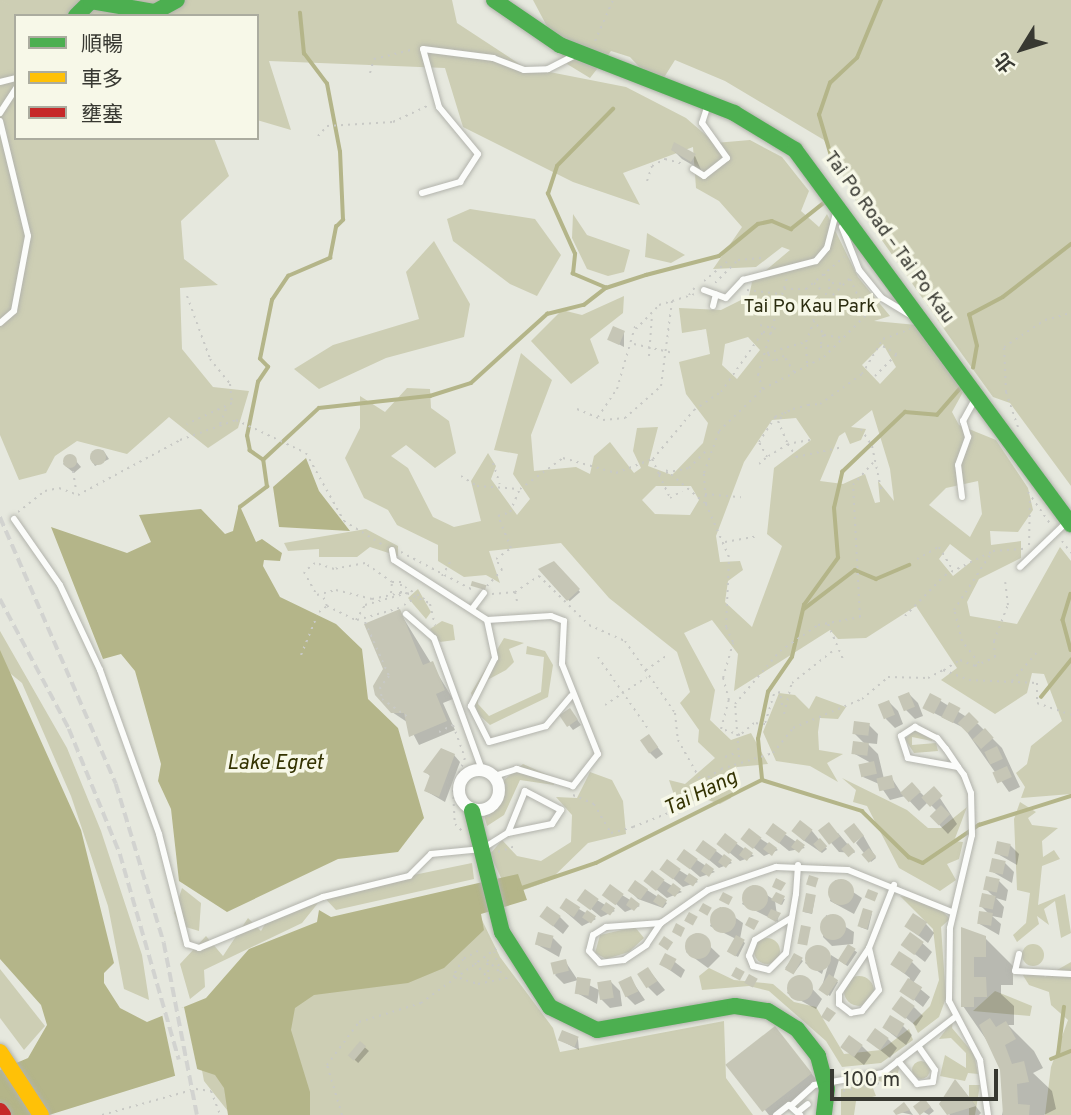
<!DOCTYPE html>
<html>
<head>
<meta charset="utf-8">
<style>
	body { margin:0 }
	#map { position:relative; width:1071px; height:1115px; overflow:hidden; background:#e6e8de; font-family:Overpass,"Noto Sans TC",sans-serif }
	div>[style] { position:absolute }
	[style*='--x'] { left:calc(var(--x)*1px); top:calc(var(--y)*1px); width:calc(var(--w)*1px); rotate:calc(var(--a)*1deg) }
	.green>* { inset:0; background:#cdceb4 }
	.round { border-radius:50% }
	.water>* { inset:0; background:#b4b589 }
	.pier>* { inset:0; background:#e6e8de; transform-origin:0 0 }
	.shadow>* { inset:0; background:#0003; transform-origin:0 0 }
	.stream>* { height:3.5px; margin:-1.75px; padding:0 1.75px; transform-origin:1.75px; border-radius:1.75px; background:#b4b589 }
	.building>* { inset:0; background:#c6c6b6; transform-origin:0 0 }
	.path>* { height:2px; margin-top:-1px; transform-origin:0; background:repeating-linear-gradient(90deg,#c8c9c5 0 2px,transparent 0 7px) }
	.roads { filter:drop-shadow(0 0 2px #b2b3ac) drop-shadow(0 0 2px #b2b3ac) }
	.lane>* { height:6px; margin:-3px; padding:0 3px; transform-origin:3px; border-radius:3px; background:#fbfcfa }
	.street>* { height:12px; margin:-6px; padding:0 6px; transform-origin:6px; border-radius:6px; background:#fbfcfa }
	.street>.ring { margin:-6px; padding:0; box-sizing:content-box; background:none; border:12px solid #fbfcfa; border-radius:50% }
	.fast>* { height:16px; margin:-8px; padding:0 8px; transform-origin:8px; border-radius:8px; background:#4caf50 }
	.slow>* { height:16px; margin:-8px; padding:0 8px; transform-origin:8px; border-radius:8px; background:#ffc107 }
	.jam>* { height:16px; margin:-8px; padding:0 8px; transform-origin:8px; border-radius:8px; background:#c62828 }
	.rail>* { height:3.5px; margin-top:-1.75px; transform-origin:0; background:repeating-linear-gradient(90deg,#d2d3d0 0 10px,transparent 0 15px) }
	span { translate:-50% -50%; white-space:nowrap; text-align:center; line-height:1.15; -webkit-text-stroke:7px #f7f8e8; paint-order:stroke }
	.street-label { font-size:19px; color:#383932 }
	.park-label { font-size:19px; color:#2b2c10 }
	.water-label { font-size:21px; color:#343302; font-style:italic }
	.legend { position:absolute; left:14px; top:14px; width:245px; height:126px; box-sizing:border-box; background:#f7f8e8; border:2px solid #abac9f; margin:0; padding:9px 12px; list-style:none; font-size:21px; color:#383932 }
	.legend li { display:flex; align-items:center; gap:14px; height:35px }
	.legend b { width:35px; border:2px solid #abac9f }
	.north { position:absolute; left:987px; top:14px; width:70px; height:70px; -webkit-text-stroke:5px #f7f8e8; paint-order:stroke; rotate:232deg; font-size:19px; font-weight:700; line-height:28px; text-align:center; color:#383932 }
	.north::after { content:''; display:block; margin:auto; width:24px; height:32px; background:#383932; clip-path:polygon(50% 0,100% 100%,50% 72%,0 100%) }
	.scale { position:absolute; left:830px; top:1069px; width:168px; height:32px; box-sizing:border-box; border:4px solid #383932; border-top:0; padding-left:9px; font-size:21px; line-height:24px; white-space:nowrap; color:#383932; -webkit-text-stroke:5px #f7f8e8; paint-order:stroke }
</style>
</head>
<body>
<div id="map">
	<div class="green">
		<div style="clip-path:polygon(evenodd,0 0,452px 0,457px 23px,524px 67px,626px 87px,686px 118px,715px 143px,750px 140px,782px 157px,809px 191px,801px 211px,819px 227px,827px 214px,858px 277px,890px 316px,874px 321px,917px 325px,963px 392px,952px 412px,959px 425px,996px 440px,1028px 488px,1033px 510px,1018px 532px,990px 531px,991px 545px,1021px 541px,1021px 558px,979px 579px,967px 602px,970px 616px,1017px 624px,1060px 547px,1071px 561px,1071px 794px,1021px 798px,1025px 787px,1016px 773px,1027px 764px,1031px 746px,1062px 721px,1044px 674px,1032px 673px,1027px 693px,995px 714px,941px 680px,957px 668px,916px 606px,866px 638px,838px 639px,830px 630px,734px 691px,738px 654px,712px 620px,684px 633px,715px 690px,710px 720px,731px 740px,751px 733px,768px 764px,737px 767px,731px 798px,720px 804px,705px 799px,677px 804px,669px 780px,685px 784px,715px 758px,698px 742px,699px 730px,680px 703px,690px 692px,677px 652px,609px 598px,561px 543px,489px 551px,500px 583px,486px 575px,464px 577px,438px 561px,438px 545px,397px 525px,388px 510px,364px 498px,345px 458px,360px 428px,360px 396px,385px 412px,407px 388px,430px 389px,431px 408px,449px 421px,456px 453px,435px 468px,406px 445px,391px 456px,408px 468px,433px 517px,454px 527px,481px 521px,471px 481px,488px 453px,496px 466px,491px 479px,517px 515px,530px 499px,513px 474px,518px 454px,494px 450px,521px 353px,552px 380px,531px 435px,534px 471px,576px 467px,590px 474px,594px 456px,610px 442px,634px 473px,641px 468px,633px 451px,637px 428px,658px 427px,648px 466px,672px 475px,703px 443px,708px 423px,686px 394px,679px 362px,710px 354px,706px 329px,682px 333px,679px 308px,721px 310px,749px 296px,752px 282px,790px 250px,782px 247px,756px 267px,713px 269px,742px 227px,719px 201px,696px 188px,693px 147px,623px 173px,640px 205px,573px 182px,463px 127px,445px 68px,269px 61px,291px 130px,257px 120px,257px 16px,16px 16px,16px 138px,214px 138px,229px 176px,181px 221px,184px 259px,218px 285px,180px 288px,182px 349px,213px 387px,249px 391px,238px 428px,208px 448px,169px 417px,127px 454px,77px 441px,55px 456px,46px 473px,19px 480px,0 435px,0 0,748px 337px,760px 350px,737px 379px,722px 365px,725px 344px,748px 337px,0 0,883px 344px,896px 367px,880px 384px,862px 365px,883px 344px,0 0,872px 410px,890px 469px,894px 501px,878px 481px,880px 502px,875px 503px,865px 474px,843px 484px,820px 481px,839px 436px,845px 432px,850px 444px,861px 440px,866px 429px,851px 427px,872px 410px,0 0,796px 418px,811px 440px,774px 468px,767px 534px,782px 546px,752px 627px,725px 602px,728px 581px,743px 570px,740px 561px,720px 562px,716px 536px,744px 462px,772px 420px,796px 418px,0 0,978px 481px,982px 514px,970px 537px,929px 505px,946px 488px,978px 481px,0 0,656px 486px,691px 486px,699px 500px,690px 515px,655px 514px,642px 500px,656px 486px,0 0,950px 544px,972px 561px,953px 576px,939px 559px,950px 544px)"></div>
		<div style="clip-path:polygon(533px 0,1071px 0,1071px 486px,1010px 403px,993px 397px,951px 339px,860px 209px,824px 140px,725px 81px,675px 60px,658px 87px,630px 57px,611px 51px,590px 78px,567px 64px)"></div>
		<div style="clip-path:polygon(470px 209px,535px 219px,561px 255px,537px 296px,510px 284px,453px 241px,447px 219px)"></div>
		<div style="clip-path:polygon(573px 214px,587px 235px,630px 250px,624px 272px,608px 276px,587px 269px,572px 238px)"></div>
		<div style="clip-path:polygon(647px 233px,685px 255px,671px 263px,645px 257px)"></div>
		<div style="clip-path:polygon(434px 241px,470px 304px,464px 337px,386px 358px,319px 389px,294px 369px,333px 345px,419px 319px,406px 272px)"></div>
		<div style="clip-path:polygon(624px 296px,623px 313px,590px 339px,599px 363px,571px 384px,531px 341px,562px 310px,582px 315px)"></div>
		<div style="clip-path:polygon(366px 529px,398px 546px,398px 556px,370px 547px,357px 557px,319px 557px,319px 549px,288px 551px,284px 543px)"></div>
		<div style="clip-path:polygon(418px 589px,431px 612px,426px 619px,408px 598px)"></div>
		<div style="clip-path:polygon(442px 621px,453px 625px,455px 640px,440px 642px,430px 629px)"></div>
		<div style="clip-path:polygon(0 631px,67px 748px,101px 831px,142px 955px,149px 1000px,124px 989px,108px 906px,71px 796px,22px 683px,0 665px)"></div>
		<div style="clip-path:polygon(504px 638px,524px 643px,509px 649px,514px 662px,506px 670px,478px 685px,478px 704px,489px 716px,541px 692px,544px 657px,526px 654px,527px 646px,545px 651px,553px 665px,548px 697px,490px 725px,478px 714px,471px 693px)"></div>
		<div style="clip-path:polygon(779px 693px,795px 695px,809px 709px,816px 696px,846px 707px,838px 719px,820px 718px,818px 732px,819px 750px,843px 754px,827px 763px,838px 782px,810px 766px,776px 761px,763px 732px)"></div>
		<div style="clip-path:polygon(919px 726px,935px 733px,932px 741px,912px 737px,912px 745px,936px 743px,938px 751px,914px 753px,905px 739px)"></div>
		<div style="clip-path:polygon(523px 764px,555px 778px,554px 785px,520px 780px,504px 815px,487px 826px,484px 815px,505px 779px)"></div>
		<div style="clip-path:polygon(590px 772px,612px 780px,623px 801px,626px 834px,588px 843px,549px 881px,521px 891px,502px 880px,490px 854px,502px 840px,517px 856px,541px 861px,571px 842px,572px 815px,556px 797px,577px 798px)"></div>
		<div style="clip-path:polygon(842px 778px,907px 810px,928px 828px,941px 828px,967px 807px,954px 841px,963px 842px,959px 859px,947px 864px,956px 880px,940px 891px,899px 868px,867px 806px,853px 802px,856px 790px)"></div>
		<div style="clip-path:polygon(1020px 802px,1036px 812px,1028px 818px,1032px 825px,1058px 828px,1042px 841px,1043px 857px,1054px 850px,1060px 859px,1042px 866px,1038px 905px,1065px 894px,1071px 933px,1061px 938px,1055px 901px,1044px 909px,1049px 925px,1037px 916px,1039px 924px,1017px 942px,1013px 935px,1026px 923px,1030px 893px,1017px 890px,1014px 819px)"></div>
		<div style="clip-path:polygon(472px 863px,474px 879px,336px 910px,321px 894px)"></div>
		<div style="clip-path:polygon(182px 888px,201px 903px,199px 931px,179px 925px,174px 913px)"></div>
		<div style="clip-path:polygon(900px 896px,932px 900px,950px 919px,941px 927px,946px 998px,939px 1017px,918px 1033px,913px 1023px,930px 1006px,939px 980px,933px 929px)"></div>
		<div style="clip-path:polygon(318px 903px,302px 923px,204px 970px,205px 987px,190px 999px,180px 964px,206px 936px,223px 956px,248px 918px,261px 931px,270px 915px)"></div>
		<div style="clip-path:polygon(479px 914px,500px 957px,553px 1028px,560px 1052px,724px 1021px,726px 1078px,753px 1115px,231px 1115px,204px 1081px,201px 1065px,228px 1034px)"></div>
		<div style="clip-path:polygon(635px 927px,644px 938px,629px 952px,606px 959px,595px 953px,600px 935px)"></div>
		<div class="round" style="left:754px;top:938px;width:26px;height:26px"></div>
		<div class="round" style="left:1022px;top:944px;width:22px;height:22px"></div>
		<div style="clip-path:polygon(1071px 962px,1071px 1115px,1045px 1115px,1051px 1067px,1068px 1020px,1051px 1005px,1049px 992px,1029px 985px,1019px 969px,1040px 969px,1045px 977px)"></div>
		<div style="clip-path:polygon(709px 968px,734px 980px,773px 984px,794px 1002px,816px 1007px,844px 1054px,881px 1050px,909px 1029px,913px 1040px,881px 1063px,842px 1067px,826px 1041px,769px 991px,749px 986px,702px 990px,699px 976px)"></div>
		<div style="clip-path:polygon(0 969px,45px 1026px,24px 1050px,0 1018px)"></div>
		<div class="round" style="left:844px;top:976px;width:30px;height:30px"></div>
		<div style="clip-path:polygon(995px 991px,1032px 1006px,1030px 1016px,973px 1011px)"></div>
		<div style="clip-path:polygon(953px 1020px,952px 1028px,974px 1054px,978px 1074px,968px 1073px,965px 1081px,940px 1076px,945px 1055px,966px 1068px,966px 1053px,951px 1038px,939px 1039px)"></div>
		<div class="round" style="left:912px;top:1061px;width:18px;height:18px"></div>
		<div style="clip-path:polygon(900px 1064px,895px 1086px,876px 1080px,876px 1076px)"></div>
		<div style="clip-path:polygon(871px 1083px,876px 1096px,856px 1101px,854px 1115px,841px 1115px,841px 1089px)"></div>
		<div style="clip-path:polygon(969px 1085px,980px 1085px,975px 1115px,969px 1115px)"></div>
	</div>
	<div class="water">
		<div style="clip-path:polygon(306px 458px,319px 491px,350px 531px,279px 527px,273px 487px)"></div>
		<div style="clip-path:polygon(239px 504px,256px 542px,262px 539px,282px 553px,280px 561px,264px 560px,263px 566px,280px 597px,336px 624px,362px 649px,368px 699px,398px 728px,424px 818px,398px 852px,338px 859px,227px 912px,179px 881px,171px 809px,158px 781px,161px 764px,135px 671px,121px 654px,103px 659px,51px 527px,127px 553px,151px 542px,139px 515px,201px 509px,225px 534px,233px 531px)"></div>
		<div style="clip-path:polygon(0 650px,81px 830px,114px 963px,104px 973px,104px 983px,120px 1008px,147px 1022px,206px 998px,249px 949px,317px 922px,319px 910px,331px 917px,518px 874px,527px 900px,481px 914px,484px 930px,444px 968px,408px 983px,314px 995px,295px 1008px,291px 1030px,310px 1092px,310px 1115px,228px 1115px,224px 1088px,215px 1075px,197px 1069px,49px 1115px,0 1115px,0 1070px,28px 1058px,47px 1025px,41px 1005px,0 959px)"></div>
	</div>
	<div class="pier">
		<div style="left:184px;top:1007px;width:68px;height:23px;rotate:78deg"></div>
	</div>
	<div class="shadow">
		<div style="clip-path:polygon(673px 150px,695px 156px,701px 170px,682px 159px)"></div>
		<div style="clip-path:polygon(624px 332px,624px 347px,609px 339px)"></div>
		<div style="clip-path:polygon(103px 450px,109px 459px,95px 466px,90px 458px)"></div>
		<div style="clip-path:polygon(71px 455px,81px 467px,74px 473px,63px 464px)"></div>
		<div style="left:554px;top:563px;width:39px;height:14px;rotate:48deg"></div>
		<div style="clip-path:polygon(399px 611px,453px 699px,443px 703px,455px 730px,419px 745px,407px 722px,392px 712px,385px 670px)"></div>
		<div style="clip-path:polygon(909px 694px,918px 703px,923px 716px,915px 719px,906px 710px,900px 698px)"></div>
		<div style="clip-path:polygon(931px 695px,978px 724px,1002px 748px,1020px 787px,1009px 792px,964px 728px,924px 708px)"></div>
		<div style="clip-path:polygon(889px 702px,898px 711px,903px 724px,895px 728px,886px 719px)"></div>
		<div style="clip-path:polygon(574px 715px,581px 725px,573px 730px,562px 716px)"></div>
		<div style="clip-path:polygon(869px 725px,878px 734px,877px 744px,867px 743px,878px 754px,884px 779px,891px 777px,902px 794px,912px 784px,925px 797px,934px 789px,957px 824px,948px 834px,931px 816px,937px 811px,928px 802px,919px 811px,905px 796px,890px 800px,879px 784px,863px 777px,871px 763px,853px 753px,865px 744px,854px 733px)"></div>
		<div style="clip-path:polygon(649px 736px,663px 754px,656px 759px,650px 753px)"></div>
		<div style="clip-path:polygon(454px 755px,460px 762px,445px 802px,426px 791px,431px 777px,426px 772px)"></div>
		<div style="clip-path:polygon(800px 823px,812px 831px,827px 849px,822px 853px,803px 840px,794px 831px)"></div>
		<div style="clip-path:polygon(821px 831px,838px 833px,855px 853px,839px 852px)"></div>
		<div style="clip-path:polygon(768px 834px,786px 835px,805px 848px,789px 851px)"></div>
		<div style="clip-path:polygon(863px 835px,876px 858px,871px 862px,856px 843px)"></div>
		<div style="clip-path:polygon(743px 839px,761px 839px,778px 850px,764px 856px)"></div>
		<div style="clip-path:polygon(719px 844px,737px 844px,754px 856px,740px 861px)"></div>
		<div style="clip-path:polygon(1010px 845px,1019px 854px,1017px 865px,996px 853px)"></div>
		<div style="clip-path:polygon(698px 851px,716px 851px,732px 863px,719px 868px)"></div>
		<div style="clip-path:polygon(679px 859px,697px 860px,715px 872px,700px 877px)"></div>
		<div style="clip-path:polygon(1005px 863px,1014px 872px,1012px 883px,991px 871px)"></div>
		<div style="clip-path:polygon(662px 869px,679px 870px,698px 882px,683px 887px)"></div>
		<div style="clip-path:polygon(835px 880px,862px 898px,854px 914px,830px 901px)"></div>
		<div style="clip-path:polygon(646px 881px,664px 881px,682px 892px,667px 898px)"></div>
		<div style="clip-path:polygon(999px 881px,1008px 890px,1006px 901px,996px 898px,1004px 907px,1002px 918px,992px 916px,1001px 924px,999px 935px,978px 923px,990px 915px,981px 906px,994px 897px,986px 889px)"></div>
		<div style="clip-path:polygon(635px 882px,667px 903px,663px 908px,638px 899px,629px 890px)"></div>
		<div style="clip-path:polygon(753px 885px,774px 900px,785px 899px,782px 905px,775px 901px,778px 922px,742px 904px)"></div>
		<div style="clip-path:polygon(605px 894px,622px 895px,640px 906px,625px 912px)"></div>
		<div style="clip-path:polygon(815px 897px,812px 914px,804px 912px,803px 911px)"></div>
		<div style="clip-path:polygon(580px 900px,597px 900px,615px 911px,601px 917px)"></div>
		<div style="clip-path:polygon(720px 907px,743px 923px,740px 939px,745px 943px,738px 957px,731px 953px,736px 939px,710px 926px)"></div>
		<div style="clip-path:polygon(561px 908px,579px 909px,596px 919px,582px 926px)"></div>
		<div style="clip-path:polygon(872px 913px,868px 930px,860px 927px)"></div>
		<div style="clip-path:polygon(826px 915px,854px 932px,853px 944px,832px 946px,823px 937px)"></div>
		<div style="clip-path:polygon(542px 917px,560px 917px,569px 926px,563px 934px)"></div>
		<div style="clip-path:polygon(926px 924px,934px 933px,928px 943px,906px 926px)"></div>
		<div style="clip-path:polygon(962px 929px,985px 938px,1013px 966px,1013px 985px,1001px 985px,1001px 994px,1014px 1006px,1014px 1025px,1008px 1025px,1034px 1051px,1043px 1068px,1033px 1073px,1052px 1091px,1056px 1109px,1044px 1115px,1002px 1115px,1007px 1095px,999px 1058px,963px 1006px)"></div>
		<div style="clip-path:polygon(696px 933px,720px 956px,708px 968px,686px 952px)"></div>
		<div style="clip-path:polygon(553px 938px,562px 947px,559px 957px,536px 944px)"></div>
		<div style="clip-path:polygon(919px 940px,932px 952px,925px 962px,903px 945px)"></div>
		<div style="clip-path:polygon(817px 945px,829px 953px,822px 974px,805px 963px)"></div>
		<div style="left:848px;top:946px;width:11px;height:17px;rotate:34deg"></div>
		<div style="clip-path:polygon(666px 955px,685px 970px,681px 978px,661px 964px)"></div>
		<div style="left:795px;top:955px;width:10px;height:16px;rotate:37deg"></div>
		<div style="clip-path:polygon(831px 955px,839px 960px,833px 979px,838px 982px,830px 996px,821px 990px)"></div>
		<div style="clip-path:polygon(565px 961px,577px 979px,599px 990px,597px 1004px,577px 993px,578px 980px,564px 984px,555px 975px)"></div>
		<div style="clip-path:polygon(912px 962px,921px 971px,913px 983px,930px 997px,923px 1007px,902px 990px,910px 978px,892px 964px)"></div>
		<div style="clip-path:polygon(648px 969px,665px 990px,657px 996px,648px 987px)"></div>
		<div style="clip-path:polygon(799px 975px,822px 999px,816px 1009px,787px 993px)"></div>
		<div style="clip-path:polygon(630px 978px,645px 1000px,635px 1005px,626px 996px)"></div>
		<div style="clip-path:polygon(611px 982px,620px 991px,622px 1006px,610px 1008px,601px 999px)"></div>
		<div style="clip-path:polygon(914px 1007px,923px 1016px,916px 1026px,895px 1009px)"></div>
		<div style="clip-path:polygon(903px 1026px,912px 1035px,906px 1045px,884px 1028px)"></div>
		<div style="clip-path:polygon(783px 1038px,819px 1083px,779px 1115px,769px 1115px,729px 1065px)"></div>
		<div style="clip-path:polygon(578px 1039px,579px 1050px,560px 1040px)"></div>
		<div style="clip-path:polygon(888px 1039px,897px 1048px,890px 1058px,869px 1041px)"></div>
		<div style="left:360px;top:1043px;width:12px;height:16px;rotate:42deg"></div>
		<div style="clip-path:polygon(862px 1046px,871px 1055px,864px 1065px,843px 1048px)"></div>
		<div style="clip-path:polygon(961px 1087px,981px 1113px,979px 1115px,950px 1115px,941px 1104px)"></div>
		<div style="clip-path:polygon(928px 1104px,934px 1111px,929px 1115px,915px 1107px)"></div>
		<div style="clip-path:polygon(908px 1108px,913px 1115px,895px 1111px)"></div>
	</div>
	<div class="stream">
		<div style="--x:833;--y:163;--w:50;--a:-106.3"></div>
		<div style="--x:819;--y:115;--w:34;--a:-71"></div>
		<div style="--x:830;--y:83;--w:37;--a:-43"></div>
		<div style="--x:857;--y:58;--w:63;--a:-67.5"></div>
		<div style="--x:606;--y:288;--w:36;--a:-157"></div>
		<div style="--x:573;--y:274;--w:20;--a:-84"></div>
		<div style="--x:575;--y:254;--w:66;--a:-114.2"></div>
		<div style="--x:548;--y:194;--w:29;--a:-72"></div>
		<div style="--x:557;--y:166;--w:80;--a:-45.5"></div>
		<div style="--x:973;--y:368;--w:22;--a:-80"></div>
		<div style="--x:977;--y:346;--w:32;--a:-104"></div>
		<div style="--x:969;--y:315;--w:38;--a:-28"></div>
		<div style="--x:1003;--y:297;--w:86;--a:-37.9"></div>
		<div style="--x:263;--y:460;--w:16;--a:-145"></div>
		<div style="--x:250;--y:451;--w:15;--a:-101"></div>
		<div style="--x:247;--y:436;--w:55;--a:-78.5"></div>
		<div style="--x:258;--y:382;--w:18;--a:-56"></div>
		<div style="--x:268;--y:367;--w:11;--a:-135"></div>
		<div style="--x:260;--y:359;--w:60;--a:-78.5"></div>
		<div style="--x:272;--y:300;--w:29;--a:-56"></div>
		<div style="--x:288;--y:276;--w:46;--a:-23.2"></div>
		<div style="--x:330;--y:258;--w:32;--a:-79"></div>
		<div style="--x:336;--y:227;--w:10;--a:-45"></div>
		<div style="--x:343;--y:220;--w:68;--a:-92.5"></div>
		<div style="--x:340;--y:152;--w:69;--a:-100.8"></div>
		<div style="--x:327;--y:84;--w:38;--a:-127"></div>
		<div style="--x:304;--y:54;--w:41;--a:-95.6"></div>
		<div style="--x:240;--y:507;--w:34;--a:-37"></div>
		<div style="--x:267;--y:487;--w:27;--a:-98"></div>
		<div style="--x:263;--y:460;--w:76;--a:-42.9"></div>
		<div style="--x:319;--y:408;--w:112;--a:-6.2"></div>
		<div style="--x:430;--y:396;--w:43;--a:-17.6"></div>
		<div style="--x:471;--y:383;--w:103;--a:-42.2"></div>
		<div style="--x:547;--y:314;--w:38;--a:-14"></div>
		<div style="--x:584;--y:305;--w:28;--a:-38"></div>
		<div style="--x:606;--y:288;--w:42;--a:-18"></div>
		<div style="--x:646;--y:275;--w:75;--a:-14.6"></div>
		<div style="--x:719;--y:256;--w:50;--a:-39.4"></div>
		<div style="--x:758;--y:224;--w:14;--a:-12"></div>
		<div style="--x:772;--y:221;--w:21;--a:23"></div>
		<div style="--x:791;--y:229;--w:43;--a:-38.5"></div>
		<div style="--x:1071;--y:594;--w:27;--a:107"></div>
		<div style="--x:1063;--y:620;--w:31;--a:75"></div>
		<div style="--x:804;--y:609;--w:64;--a:-37.4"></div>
		<div style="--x:855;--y:570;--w:23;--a:23"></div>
		<div style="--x:876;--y:579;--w:36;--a:-23"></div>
		<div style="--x:1041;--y:697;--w:48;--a:-51"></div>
		<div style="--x:762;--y:779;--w:40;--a:-95.7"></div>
		<div style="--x:758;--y:739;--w:48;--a:-78"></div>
		<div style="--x:768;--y:692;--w:42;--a:-55.6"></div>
		<div style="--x:792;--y:657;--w:53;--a:-77"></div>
		<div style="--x:804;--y:605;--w:58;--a:-54.1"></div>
		<div style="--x:838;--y:558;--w:50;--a:-94.6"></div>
		<div style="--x:834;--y:508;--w:37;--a:-77"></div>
		<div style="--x:842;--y:472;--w:87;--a:-43.6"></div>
		<div style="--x:905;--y:412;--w:32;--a:5"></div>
		<div style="--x:937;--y:415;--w:35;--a:-49"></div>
		<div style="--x:519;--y:889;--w:81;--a:-18.7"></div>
		<div style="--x:596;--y:863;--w:186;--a:-26.6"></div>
		<div style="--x:762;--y:780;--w:105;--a:17.2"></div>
		<div style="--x:862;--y:811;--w:66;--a:44.4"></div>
		<div style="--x:909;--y:857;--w:15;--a:23"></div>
		<div style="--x:923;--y:863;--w:68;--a:-34.2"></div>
		<div style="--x:979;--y:825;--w:96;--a:-17.5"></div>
		<div style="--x:1058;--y:1055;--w:48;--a:-82.9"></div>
		<div style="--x:1051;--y:1059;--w:22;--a:-22"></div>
	</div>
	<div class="building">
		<div style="clip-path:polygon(674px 142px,696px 154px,691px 162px,671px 150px)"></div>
		<div style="left:613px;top:326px;width:13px;height:15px;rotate:23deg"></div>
		<div class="round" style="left:90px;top:449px;width:16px;height:16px"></div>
		<div class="round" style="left:63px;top:454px;width:14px;height:14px"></div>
		<div style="clip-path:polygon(554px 561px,580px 589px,567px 601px,538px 569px)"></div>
		<div style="left:472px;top:581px;width:15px;height:5px;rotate:16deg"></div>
		<div style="clip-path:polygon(400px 609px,423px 665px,433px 661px,445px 690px,436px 694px,447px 721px,409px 737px,404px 713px,391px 713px,375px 695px,373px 686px,383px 669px,364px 624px)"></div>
		<div style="left:909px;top:692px;width:16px;height:12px;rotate:68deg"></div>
		<div style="left:930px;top:693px;width:13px;height:17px;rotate:27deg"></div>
		<div style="left:889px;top:700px;width:16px;height:12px;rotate:68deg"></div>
		<div style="left:949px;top:702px;width:13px;height:17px;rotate:27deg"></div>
		<div style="left:570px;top:708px;width:14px;height:13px;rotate:56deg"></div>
		<div style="left:969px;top:712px;width:14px;height:16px;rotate:45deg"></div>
		<div style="left:854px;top:721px;width:16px;height:13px;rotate:7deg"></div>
		<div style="left:985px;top:728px;width:13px;height:17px;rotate:48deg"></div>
		<div style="left:649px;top:734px;width:16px;height:11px;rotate:55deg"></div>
		<div style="left:853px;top:741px;width:16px;height:13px;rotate:7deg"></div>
		<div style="left:997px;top:746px;width:14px;height:14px;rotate:65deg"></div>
		<div style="clip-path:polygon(441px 748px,455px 754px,439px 797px,424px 791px,430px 775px,423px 772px)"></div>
		<div style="left:874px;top:761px;width:13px;height:16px;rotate:77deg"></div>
		<div style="left:1007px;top:766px;width:12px;height:16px;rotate:66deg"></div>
		<div style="left:892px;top:775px;width:13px;height:16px;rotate:77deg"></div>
		<div style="left:912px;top:782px;width:13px;height:16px;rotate:48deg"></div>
		<div style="left:934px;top:786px;width:13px;height:17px;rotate:48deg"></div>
		<div style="left:941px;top:805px;width:13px;height:16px;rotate:45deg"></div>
		<div style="left:800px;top:820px;width:16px;height:14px;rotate:38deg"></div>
		<div style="left:829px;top:822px;width:18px;height:14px;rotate:52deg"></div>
		<div style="left:773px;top:823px;width:17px;height:13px;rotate:36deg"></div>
		<div style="left:854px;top:823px;width:16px;height:13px;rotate:52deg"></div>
		<div style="left:749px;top:828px;width:16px;height:14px;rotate:38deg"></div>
		<div style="left:725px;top:833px;width:16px;height:14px;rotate:38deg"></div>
		<div style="left:820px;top:838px;width:11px;height:9px;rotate:49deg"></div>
		<div style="left:797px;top:839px;width:10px;height:10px;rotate:37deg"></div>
		<div style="left:703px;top:840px;width:17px;height:13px;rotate:36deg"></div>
		<div style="left:997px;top:841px;width:14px;height:13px;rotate:12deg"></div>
		<div style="clip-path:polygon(769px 842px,777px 848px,772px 856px,763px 849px)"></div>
		<div style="left:848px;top:843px;width:11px;height:9px;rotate:49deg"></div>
		<div style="left:745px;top:847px;width:10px;height:10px;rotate:37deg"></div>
		<div style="left:869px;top:848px;width:11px;height:10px;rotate:49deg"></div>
		<div style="left:684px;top:849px;width:17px;height:13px;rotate:36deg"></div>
		<div style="left:724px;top:854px;width:10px;height:10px;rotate:37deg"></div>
		<div style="left:992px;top:858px;width:14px;height:14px;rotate:12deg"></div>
		<div style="left:667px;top:859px;width:17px;height:13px;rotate:36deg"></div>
		<div style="clip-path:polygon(706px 863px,714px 869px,709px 877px,701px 871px)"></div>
		<div style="left:652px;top:870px;width:16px;height:14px;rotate:38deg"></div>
		<div style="left:689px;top:873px;width:11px;height:9px;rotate:34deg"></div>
		<div style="left:809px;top:875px;width:10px;height:10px;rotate:17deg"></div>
		<div style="left:986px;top:876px;width:14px;height:14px;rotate:12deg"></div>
		<div style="clip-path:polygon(776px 878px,786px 883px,781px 891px,772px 887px)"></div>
		<div class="round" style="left:828px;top:879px;width:26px;height:26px"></div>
		<div style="left:635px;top:880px;width:16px;height:13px;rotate:35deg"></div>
		<div style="left:673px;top:883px;width:10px;height:10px;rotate:37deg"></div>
		<div style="left:610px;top:884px;width:17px;height:14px;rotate:36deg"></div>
		<div class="round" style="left:742px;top:885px;width:26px;height:26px"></div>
		<div style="left:585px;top:889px;width:17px;height:14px;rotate:36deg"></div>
		<div style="left:868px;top:889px;width:11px;height:9px;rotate:22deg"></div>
		<div style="left:723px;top:892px;width:11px;height:9px;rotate:27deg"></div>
		<div style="clip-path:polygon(776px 892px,785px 896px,781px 905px,771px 900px)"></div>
		<div style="left:806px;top:893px;width:10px;height:19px;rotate:11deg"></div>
		<div style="left:982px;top:893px;width:14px;height:14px;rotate:12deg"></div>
		<div style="left:658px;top:894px;width:11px;height:9px;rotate:34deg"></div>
		<div style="clip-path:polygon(631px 897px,640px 904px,634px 911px,626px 905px)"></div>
		<div style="left:566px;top:898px;width:17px;height:12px;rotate:33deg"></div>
		<div style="left:606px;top:902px;width:11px;height:9px;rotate:34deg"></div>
		<div style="left:703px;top:903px;width:10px;height:9px;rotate:29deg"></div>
		<div style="left:547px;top:906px;width:17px;height:13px;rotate:36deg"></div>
		<div class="round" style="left:710px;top:907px;width:26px;height:26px"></div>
		<div style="left:863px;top:908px;width:10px;height:19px;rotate:17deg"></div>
		<div style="clip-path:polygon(771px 909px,781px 913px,776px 922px,767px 917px)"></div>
		<div style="left:587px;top:910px;width:11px;height:9px;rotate:34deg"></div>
		<div style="left:979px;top:911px;width:14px;height:13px;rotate:8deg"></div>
		<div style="left:689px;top:912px;width:10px;height:10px;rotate:29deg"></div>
		<div style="left:913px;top:913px;width:17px;height:16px;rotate:33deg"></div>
		<div class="round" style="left:820px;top:914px;width:26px;height:26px"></div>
		<div style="clip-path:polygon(749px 917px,759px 921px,754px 930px,745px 925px)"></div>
		<div style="clip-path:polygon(676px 923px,685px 928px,681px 937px,672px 932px)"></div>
		<div style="left:801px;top:925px;width:10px;height:19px;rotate:11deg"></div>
		<div style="clip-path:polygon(961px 927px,986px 936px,986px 957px,974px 957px,974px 977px,986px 977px,987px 997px,974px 997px,974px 1007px,961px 1007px)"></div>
		<div style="left:538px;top:932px;width:16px;height:13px;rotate:14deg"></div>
		<div style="left:910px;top:932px;width:17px;height:16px;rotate:36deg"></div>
		<div class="round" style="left:685px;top:933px;width:26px;height:26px"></div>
		<div style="left:736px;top:935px;width:10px;height:19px;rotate:29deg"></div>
		<div style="left:664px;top:936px;width:11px;height:10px;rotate:34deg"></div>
		<div style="left:848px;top:944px;width:9px;height:19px;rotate:32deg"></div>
		<div class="round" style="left:805px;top:945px;width:26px;height:26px"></div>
		<div style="left:899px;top:951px;width:17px;height:16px;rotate:33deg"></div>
		<div style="left:665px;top:953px;width:13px;height:13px;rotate:27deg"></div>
		<div style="left:794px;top:953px;width:10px;height:19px;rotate:29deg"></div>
		<div style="left:566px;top:959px;width:12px;height:16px;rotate:76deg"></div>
		<div style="left:648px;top:967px;width:17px;height:13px;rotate:57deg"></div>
		<div style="left:736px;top:967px;width:10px;height:10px;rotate:29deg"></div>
		<div style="left:749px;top:974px;width:10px;height:10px;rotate:29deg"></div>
		<div style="left:829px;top:974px;width:11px;height:19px;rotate:34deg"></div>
		<div class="round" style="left:787px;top:975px;width:26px;height:26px"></div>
		<div style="left:631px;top:976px;width:17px;height:14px;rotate:65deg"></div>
		<div style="left:577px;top:977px;width:14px;height:17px;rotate:8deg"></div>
		<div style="left:908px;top:978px;width:17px;height:16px;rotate:33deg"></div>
		<div style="left:611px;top:980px;width:18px;height:14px;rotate:81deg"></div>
		<div style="left:901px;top:996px;width:17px;height:16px;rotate:36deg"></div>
		<div style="clip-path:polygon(827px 1007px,836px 1013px,829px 1022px,821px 1017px)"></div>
		<div style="left:890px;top:1015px;width:17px;height:15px;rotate:31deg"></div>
		<div style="clip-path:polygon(990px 1018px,996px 1027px,1006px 1021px,1016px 1039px,1005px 1045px,1012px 1064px,1024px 1061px,1029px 1082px,1017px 1084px,1018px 1104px,1030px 1105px,1029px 1115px,1003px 1115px,1000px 1070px,979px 1025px)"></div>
		<div style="left:775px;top:1026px;width:60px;height:63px;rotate:52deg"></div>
		<div style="left:875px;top:1028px;width:17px;height:15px;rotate:36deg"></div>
		<div style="left:562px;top:1030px;width:18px;height:11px;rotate:22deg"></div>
		<div style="left:849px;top:1035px;width:17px;height:15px;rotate:36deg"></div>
		<div style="left:360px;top:1041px;width:8px;height:19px;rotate:40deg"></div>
		<div style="clip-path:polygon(955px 1079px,976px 1106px,947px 1115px,939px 1104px)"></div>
		<div style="left:924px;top:1098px;width:11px;height:14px;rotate:52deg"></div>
		<div style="clip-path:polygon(904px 1102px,910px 1110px,896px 1115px,893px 1111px)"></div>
	</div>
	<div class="path">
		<div style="--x:595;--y:41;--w:45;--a:-66.3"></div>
		<div style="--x:370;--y:73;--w:15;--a:-74"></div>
		<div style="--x:374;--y:59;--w:42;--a:-13.7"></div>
		<div style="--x:318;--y:136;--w:13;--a:-48"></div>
		<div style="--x:327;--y:126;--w:66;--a:-3.5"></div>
		<div style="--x:393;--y:122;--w:38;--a:-25"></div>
		<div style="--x:647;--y:181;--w:16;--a:-72"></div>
		<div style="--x:652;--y:166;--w:15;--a:-28"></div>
		<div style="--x:665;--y:159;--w:20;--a:15"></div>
		<div style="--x:824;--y:274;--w:11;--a:49"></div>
		<div style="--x:850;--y:279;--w:21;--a:65"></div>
		<div style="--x:859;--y:298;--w:18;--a:19"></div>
		<div style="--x:704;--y:281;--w:30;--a:-40"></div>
		<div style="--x:715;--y:283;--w:33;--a:-45"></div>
		<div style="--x:738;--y:260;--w:23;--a:-5"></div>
		<div style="--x:814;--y:283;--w:11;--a:45"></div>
		<div style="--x:784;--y:289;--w:22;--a:0"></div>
		<div style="--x:806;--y:289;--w:50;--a:-40.1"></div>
		<div style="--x:747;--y:290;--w:35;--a:7"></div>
		<div style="--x:689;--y:295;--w:11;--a:-52"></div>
		<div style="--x:187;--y:296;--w:67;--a:69.9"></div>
		<div style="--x:210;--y:359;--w:32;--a:51"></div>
		<div style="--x:230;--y:384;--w:19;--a:84"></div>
		<div style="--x:232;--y:403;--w:50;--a:155"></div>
		<div style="--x:822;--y:301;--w:21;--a:-61"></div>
		<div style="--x:832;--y:283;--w:14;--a:4"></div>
		<div style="--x:813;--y:319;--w:19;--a:55"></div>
		<div style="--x:824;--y:335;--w:19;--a:9"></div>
		<div style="--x:760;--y:325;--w:21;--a:14"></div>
		<div style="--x:636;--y:329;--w:33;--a:-46"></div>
		<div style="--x:659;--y:305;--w:38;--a:-17"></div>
		<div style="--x:823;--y:335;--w:12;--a:104"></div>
		<div style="--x:820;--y:347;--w:14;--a:-8"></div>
		<div style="--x:634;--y:344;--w:37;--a:13"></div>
		<div style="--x:649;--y:356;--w:41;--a:-85.8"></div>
		<div style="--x:807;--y:363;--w:21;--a:-93"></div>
		<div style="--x:806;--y:342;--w:34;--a:-69"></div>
		<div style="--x:818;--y:310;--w:49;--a:-45"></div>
		<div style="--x:794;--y:372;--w:19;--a:-122"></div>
		<div style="--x:784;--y:356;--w:11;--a:153"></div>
		<div style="--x:774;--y:361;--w:11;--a:-131"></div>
		<div style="--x:767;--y:353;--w:41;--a:-15.8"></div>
		<div style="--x:875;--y:376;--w:31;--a:-45"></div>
		<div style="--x:897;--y:354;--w:18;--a:-151"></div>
		<div style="--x:763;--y:389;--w:69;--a:-27.7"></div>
		<div style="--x:824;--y:357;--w:75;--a:-45"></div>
		<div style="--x:577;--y:409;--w:28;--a:23"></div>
		<div style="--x:603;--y:420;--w:22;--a:-5"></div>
		<div style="--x:625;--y:418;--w:48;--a:-41.6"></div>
		<div style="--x:661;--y:386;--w:86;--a:-82.6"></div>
		<div style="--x:786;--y:412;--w:12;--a:132"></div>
		<div style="--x:778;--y:421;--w:25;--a:67"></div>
		<div style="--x:788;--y:444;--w:25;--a:148"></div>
		<div style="--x:767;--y:457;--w:17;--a:-118"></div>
		<div style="--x:759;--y:442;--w:30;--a:-57"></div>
		<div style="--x:775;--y:417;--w:20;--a:-24"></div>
		<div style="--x:793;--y:409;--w:16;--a:-15"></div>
		<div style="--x:808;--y:405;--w:12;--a:-5"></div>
		<div style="--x:820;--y:404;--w:52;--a:-35.5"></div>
		<div style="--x:862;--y:374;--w:41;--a:-59"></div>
		<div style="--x:883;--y:339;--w:29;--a:-20"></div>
		<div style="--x:598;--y:417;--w:34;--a:-56"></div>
		<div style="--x:617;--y:389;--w:69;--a:-73.9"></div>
		<div style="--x:220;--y:424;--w:16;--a:-68"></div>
		<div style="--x:1018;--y:427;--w:37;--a:-109"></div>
		<div style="--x:1006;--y:392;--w:45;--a:-92.5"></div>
		<div style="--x:1004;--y:347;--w:49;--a:-33.4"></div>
		<div style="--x:1045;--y:320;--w:27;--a:-15"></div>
		<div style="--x:861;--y:429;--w:20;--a:57"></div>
		<div style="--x:872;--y:446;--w:44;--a:78.2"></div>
		<div style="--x:810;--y:440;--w:22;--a:170"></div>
		<div style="--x:788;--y:444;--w:15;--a:58"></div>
		<div style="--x:796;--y:457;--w:48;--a:-12"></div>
		<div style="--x:653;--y:459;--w:64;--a:-50.1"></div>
		<div style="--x:694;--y:410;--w:32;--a:-34"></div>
		<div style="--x:721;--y:392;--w:73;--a:-55"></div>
		<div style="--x:763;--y:332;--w:9;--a:6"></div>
		<div style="--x:493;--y:463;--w:22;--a:72"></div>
		<div style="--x:759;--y:464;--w:9;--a:-41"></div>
		<div style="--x:666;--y:470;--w:52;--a:40.4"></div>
		<div style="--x:73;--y:471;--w:20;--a:81"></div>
		<div style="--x:659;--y:475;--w:25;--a:64"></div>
		<div style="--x:670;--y:498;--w:14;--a:-30"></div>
		<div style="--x:461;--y:476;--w:19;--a:32"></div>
		<div style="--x:477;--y:486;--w:42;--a:4.1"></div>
		<div style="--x:1028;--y:492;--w:40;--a:55.1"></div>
		<div style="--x:705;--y:494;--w:36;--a:5"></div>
		<div style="--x:18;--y:512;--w:34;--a:-38"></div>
		<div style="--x:45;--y:491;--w:14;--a:-12"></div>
		<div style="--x:59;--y:488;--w:20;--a:20"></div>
		<div style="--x:78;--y:495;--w:116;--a:-28.3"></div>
		<div style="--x:180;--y:440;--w:59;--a:-19.7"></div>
		<div style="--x:236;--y:420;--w:77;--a:25.2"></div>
		<div style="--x:306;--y:453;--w:78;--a:60.8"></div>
		<div style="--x:344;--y:521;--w:46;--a:31.6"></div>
		<div style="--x:1062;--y:541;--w:15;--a:53"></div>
		<div style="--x:725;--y:542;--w:34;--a:-10"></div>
		<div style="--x:1029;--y:545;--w:48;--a:-88.8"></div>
		<div style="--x:401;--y:552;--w:81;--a:27.8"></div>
		<div style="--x:917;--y:559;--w:25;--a:-29"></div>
		<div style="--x:939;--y:547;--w:27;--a:59"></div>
		<div style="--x:442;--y:576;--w:16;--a:-60"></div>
		<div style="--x:487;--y:586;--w:22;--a:-47"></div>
		<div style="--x:502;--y:570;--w:13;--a:-119"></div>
		<div style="--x:496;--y:559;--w:19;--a:-36"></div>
		<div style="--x:511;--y:548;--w:35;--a:-112"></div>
		<div style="--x:498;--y:516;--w:13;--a:-18"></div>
		<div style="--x:510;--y:512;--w:25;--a:-67"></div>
		<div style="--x:520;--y:489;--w:53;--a:-35.8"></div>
		<div style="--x:563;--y:458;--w:55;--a:15.8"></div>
		<div style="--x:616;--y:473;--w:39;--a:-21"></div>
		<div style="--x:652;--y:459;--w:17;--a:65"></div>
		<div style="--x:659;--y:474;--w:31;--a:-11"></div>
		<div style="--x:689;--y:468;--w:24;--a:-45"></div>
		<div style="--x:405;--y:587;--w:25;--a:32"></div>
		<div style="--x:391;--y:593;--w:11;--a:-85"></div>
		<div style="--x:392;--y:582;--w:33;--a:-145"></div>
		<div style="--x:365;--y:563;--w:32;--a:169"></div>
		<div style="--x:334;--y:569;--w:20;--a:-162"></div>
		<div style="--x:315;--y:563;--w:14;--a:141"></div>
		<div style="--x:304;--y:572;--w:26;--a:61"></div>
		<div style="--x:317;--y:595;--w:20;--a:-15"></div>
		<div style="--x:336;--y:590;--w:37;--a:14"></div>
		<div style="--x:372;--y:599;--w:30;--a:-12"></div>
		<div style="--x:401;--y:593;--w:11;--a:-90"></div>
		<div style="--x:401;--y:582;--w:9;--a:180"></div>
		<div style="--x:492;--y:594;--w:23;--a:-5"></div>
		<div style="--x:517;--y:601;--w:9;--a:-103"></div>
		<div style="--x:515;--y:592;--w:29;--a:-34"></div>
		<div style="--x:539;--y:576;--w:70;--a:44.4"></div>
		<div style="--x:589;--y:625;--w:39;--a:24"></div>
		<div style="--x:625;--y:641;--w:88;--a:55.2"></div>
		<div style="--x:675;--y:713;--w:27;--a:84"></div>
		<div style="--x:678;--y:740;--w:47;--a:60.7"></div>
		<div style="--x:430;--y:604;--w:22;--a:77"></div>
		<div style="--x:404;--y:605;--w:15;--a:-32"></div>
		<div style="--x:327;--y:606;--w:32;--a:26"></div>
		<div style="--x:356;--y:620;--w:17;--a:-59"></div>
		<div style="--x:365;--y:605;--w:44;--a:-15.9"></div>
		<div style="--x:407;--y:593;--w:24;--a:24"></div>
		<div style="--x:319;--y:612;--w:10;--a:-37"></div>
		<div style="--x:327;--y:606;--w:11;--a:-112"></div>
		<div style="--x:905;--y:616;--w:57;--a:-45.7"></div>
		<div style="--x:945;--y:575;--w:54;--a:-26.6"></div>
		<div style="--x:993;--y:551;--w:31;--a:-4"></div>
		<div style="--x:357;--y:620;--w:44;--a:-15.9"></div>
		<div style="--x:365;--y:622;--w:59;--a:66"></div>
		<div style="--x:389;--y:676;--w:14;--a:129"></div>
		<div style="--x:380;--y:687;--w:12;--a:81"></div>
		<div style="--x:382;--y:699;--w:33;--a:35"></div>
		<div style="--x:828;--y:624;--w:39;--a:67"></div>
		<div style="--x:301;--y:655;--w:42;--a:-67.7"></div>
		<div style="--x:598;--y:657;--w:89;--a:55.1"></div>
		<div style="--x:979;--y:663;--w:28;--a:-128"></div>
		<div style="--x:962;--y:641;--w:32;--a:-104"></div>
		<div style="--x:954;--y:610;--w:69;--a:-56.8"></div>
		<div style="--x:646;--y:670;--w:24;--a:-35"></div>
		<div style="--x:944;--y:670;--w:19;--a:-32"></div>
		<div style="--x:960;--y:660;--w:16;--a:22"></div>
		<div style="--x:975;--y:666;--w:22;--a:-24"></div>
		<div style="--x:995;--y:657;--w:16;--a:-94"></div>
		<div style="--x:994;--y:641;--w:39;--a:-69"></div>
		<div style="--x:1008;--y:605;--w:23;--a:-97"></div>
		<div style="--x:1012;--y:681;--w:40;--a:-49"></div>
		<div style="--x:605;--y:705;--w:50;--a:-33.7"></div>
		<div style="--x:782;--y:705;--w:13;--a:-99"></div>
		<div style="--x:780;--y:692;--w:6;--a:162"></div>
		<div style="--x:774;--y:694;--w:31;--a:107"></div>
		<div style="--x:765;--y:724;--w:11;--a:-175"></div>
		<div style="--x:754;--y:723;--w:18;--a:139"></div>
		<div style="--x:740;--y:735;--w:20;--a:-162"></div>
		<div style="--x:721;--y:729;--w:30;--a:-75"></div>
		<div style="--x:729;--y:700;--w:23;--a:-105"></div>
		<div style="--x:723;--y:678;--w:37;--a:-74"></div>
		<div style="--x:733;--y:642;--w:17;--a:-115"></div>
		<div style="--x:726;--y:627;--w:70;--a:-87.5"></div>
		<div style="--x:729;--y:557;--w:58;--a:-113.5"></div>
		<div style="--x:706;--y:504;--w:31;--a:-94"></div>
		<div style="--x:704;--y:473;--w:45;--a:-70.3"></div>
		<div style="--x:719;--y:431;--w:61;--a:-43.7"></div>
		<div style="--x:763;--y:389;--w:15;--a:-110"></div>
		<div style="--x:758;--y:375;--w:101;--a:-73.4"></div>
		<div style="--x:784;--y:714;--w:32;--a:-76"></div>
		<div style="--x:792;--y:683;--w:55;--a:-38.3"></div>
		<div style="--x:439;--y:732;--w:16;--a:-27"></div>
		<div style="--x:453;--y:725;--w:35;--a:70"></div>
		<div style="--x:465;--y:758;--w:34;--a:111"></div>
		<div style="--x:453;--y:790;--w:34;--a:87"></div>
		<div style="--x:455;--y:824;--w:10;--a:45"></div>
		<div style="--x:725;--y:757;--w:14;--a:-21"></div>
		<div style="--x:739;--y:757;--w:53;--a:-94.3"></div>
		<div style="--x:735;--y:704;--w:70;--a:-49.7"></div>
		<div style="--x:780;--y:651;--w:46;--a:-34.4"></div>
		<div style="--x:818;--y:625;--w:43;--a:-10.8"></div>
		<div style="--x:860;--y:617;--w:132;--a:-93"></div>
		<div style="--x:853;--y:485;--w:30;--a:-48"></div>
		<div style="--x:573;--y:795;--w:23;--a:23"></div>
		<div style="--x:594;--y:804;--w:34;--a:60"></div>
		<div style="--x:611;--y:833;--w:23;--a:-15"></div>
		<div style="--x:633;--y:827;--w:62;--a:-21.6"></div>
		<div style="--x:691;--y:804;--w:25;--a:-64"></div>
		<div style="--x:702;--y:781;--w:22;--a:-32"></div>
		<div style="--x:721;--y:769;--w:54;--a:-17.1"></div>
		<div style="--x:773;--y:753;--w:32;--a:-51"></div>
		<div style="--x:793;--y:728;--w:75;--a:-22.8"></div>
		<div style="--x:862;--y:699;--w:34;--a:-40"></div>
		<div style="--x:888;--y:677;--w:40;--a:1.4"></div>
		<div style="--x:928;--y:678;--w:17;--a:-28"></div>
		<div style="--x:943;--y:670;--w:28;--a:21"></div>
		<div style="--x:969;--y:680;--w:68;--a:2.5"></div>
		<div style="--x:1037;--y:683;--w:20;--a:90"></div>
		<div style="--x:1037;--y:703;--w:36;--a:19"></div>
		<div style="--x:489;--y:817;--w:39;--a:-64"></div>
		<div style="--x:498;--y:852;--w:18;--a:-19"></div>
		<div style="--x:478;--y:951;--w:17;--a:152"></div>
		<div style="--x:463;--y:959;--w:20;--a:120"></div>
		<div style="--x:453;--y:976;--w:26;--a:18"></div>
		<div style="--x:478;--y:984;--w:35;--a:-12"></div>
		<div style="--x:475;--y:963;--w:21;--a:49"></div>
		<div style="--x:489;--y:979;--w:19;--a:-96"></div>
		<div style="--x:487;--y:960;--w:19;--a:43"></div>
		<div style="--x:501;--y:973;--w:22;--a:-108"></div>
		<div style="--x:843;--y:1091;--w:43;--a:-12.1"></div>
		<div style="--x:102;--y:1115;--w:98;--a:-15.5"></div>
		<div style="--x:196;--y:1089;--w:15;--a:8"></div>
		<div style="--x:211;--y:1091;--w:26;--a:69"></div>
		<div style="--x:342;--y:1115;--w:52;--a:-106.7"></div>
		<div style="--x:327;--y:1065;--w:54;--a:-53.3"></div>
		<div style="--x:359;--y:1022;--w:65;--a:-17"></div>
		<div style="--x:421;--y:1003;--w:94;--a:-35.9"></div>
	</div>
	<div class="roads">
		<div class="lane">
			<div style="--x:0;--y:82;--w:16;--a:-14"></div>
			<div style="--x:0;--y:113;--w:30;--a:-57"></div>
			<div style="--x:0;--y:121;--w:118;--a:76.3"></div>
			<div style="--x:28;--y:236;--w:76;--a:100.6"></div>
			<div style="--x:14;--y:311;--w:18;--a:139"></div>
			<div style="--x:693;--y:169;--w:13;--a:32"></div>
			<div style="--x:704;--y:176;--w:29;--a:-38"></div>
			<div style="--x:727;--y:158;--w:43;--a:-125.5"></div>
			<div style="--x:702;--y:123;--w:19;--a:-72"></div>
			<div style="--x:422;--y:193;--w:40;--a:-16"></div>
			<div style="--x:460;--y:182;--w:33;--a:-57"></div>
			<div style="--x:478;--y:154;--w:61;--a:-129.7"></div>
			<div style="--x:439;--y:107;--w:60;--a:-105.4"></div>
			<div style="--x:423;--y:49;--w:71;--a:7.3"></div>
			<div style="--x:493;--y:58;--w:33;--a:21"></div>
			<div style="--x:524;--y:70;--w:24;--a:-2"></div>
			<div style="--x:548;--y:69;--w:33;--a:-27"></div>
			<div style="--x:842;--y:227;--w:46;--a:68.4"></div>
			<div style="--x:859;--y:270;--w:36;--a:51"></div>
			<div style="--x:882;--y:298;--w:37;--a:31"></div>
			<div style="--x:704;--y:290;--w:23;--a:20"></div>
			<div style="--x:726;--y:298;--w:25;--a:-47"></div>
			<div style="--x:743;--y:280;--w:75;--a:-14.6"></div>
			<div style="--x:816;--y:261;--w:17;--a:-50"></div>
			<div style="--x:827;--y:248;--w:40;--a:-75.6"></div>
			<div style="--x:713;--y:306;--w:12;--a:-76"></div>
			<div style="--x:962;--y:497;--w:32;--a:-97"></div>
			<div style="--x:958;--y:465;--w:30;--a:-70"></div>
			<div style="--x:968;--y:437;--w:17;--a:-107"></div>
			<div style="--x:963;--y:421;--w:26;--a:-61"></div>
			<div style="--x:14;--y:519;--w:80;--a:55.1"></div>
			<div style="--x:60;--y:585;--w:94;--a:64.8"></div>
			<div style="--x:100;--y:670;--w:174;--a:70.2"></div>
			<div style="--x:159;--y:834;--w:114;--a:75.7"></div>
			<div style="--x:187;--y:944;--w:13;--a:18"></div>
			<div style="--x:199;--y:948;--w:134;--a:-22.4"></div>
			<div style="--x:323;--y:897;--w:89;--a:-13.7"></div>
			<div style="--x:409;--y:876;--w:31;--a:-45"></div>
			<div style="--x:431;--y:854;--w:51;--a:-5.6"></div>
			<div style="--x:482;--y:849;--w:31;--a:-32"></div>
			<div style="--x:508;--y:833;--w:45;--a:-11.6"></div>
			<div style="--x:552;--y:824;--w:17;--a:-57"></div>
			<div style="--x:561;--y:810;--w:41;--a:-152.2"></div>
			<div style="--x:525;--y:791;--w:45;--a:112"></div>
			<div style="--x:392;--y:550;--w:10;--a:79"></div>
			<div style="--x:394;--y:560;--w:111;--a:32.8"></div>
			<div style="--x:487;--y:620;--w:39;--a:78"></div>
			<div style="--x:495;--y:658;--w:54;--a:116.6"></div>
			<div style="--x:471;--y:706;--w:40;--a:63.4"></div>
			<div style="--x:489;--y:742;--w:59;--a:-15.7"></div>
			<div style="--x:546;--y:726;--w:39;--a:-50"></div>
			<div style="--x:1020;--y:567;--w:65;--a:-43.8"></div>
			<div style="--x:472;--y:609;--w:20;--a:-53"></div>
			<div style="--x:406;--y:614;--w:37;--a:41"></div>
			<div style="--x:434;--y:638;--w:137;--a:70"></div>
			<div style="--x:487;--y:620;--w:64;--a:-3.6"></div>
			<div style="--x:551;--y:616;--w:14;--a:21"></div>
			<div style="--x:564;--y:621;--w:43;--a:92.7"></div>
			<div style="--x:562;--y:664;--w:97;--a:68.2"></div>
			<div style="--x:598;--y:754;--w:41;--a:128"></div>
			<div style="--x:573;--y:786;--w:59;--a:-163.1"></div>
			<div style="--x:517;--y:769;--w:24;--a:163"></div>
			<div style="--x:958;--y:767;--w:51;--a:-169.8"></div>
			<div style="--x:908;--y:758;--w:23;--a:-108"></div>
			<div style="--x:901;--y:736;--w:17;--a:-33"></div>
			<div style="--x:915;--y:727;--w:25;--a:27"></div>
			<div style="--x:937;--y:738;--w:14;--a:51"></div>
			<div style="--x:946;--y:749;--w:22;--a:56"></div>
			<div style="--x:958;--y:767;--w:10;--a:53"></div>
			<div style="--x:964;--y:775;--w:19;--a:69"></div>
			<div style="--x:971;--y:793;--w:42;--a:88.6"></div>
			<div style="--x:972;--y:835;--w:96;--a:103.3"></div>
			<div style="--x:950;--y:928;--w:73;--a:90.8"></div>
			<div style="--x:949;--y:1001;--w:67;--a:62.3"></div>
			<div style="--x:980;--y:1060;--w:56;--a:81.7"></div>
			<div style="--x:791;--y:918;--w:42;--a:148.6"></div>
			<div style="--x:755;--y:940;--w:17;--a:111"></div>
			<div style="--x:749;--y:956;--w:11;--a:68"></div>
			<div style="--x:753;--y:966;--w:16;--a:14"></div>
			<div style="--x:769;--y:970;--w:24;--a:-45"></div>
			<div style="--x:786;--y:953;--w:60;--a:-80.4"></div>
			<div style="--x:796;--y:894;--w:29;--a:-86"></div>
			<div style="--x:661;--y:923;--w:55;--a:175.8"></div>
			<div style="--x:606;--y:927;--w:15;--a:148"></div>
			<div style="--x:593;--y:935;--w:16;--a:104"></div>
			<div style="--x:589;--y:951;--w:16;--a:47"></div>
			<div style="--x:600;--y:963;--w:24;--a:-7"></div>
			<div style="--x:624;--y:960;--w:27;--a:-34"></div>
			<div style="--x:646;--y:945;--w:27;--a:-56"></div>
			<div style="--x:661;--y:923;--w:57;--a:-35.1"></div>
			<div style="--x:708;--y:890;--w:72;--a:-18.7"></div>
			<div style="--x:776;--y:867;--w:72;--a:2.4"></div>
			<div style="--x:848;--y:870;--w:112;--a:22"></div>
			<div style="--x:869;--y:948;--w:43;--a:76.6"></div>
			<div style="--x:879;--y:990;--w:27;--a:129"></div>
			<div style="--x:862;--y:1011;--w:11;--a:170"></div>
			<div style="--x:851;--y:1013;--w:15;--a:-143"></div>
			<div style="--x:839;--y:1004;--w:11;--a:-90"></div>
			<div style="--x:839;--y:993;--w:54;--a:-56.3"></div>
			<div style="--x:869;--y:948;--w:68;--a:-68.4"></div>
			<div style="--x:1019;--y:954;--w:17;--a:103"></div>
			<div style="--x:1015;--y:971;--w:56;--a:3.1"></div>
			<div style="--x:898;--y:1061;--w:30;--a:50"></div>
			<div style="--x:917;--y:1084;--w:16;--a:-7"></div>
			<div style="--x:933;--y:1082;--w:12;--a:-81"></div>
			<div style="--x:935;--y:1070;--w:29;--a:-125"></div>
			<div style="--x:791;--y:1106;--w:31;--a:-42"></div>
			<div style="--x:814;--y:1085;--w:70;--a:-9.9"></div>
			<div style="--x:883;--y:1073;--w:90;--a:-37.8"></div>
			<div style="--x:799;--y:1111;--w:11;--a:-38"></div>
			<div style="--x:776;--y:1115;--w:16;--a:-38"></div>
			<div style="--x:789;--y:1105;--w:15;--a:42"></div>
		</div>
		<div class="street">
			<div class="ring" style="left:459px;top:770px;width:28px;height:28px"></div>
		</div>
		<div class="fast">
			<div style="--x:494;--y:0;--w:80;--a:34.3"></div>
			<div style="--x:560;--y:45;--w:187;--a:21.3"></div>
			<div style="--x:734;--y:113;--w:71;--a:31.2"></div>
			<div style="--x:795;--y:150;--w:465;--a:53.6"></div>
			<div style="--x:76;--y:16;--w:21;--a:-45"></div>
			<div style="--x:91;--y:1;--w:65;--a:9.8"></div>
			<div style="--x:155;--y:12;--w:25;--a:-29"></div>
			<div style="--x:472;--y:811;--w:125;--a:76.1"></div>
			<div style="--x:502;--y:932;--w:89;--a:57.4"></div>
			<div style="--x:550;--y:1007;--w:52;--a:26.1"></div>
			<div style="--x:597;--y:1030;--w:140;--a:-9.9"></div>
			<div style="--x:735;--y:1006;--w:33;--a:9"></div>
			<div style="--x:768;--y:1011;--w:34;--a:32"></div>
			<div style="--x:797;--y:1029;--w:34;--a:52"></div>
			<div style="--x:818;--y:1056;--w:34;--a:75"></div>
			<div style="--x:827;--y:1089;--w:26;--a:97"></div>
		</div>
		<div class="slow">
			<div style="--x:0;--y:1052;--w:75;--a:56.9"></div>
		</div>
		<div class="jam">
			<div style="--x:0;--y:1111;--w:5;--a:53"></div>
		</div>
	</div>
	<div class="rail">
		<div style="--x:0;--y:517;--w:291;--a:66.5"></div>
		<div style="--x:116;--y:784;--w:166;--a:73.2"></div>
		<div style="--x:164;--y:943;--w:175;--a:79.1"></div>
		<div style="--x:0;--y:599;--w:147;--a:62"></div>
		<div style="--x:69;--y:729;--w:135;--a:67.8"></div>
		<div style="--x:120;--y:854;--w:214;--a:74"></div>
	</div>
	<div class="street-label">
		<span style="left:888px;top:238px;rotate:54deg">Tai Po Road – Tai Po Kau</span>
	</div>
	<div class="park-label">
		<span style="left:810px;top:308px">Tai Po Kau Park</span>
	</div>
	<div class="water-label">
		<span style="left:275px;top:764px">Lake Egret</span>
		<span style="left:701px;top:794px;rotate:-26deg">Tai Hang</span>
	</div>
	<ul class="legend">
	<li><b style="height:9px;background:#4caf50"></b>順暢</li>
	<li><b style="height:9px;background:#ffc107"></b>車多</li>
	<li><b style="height:9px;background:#c62828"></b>壅塞</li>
	</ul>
	<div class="north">北</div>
	<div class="scale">100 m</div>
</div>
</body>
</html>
